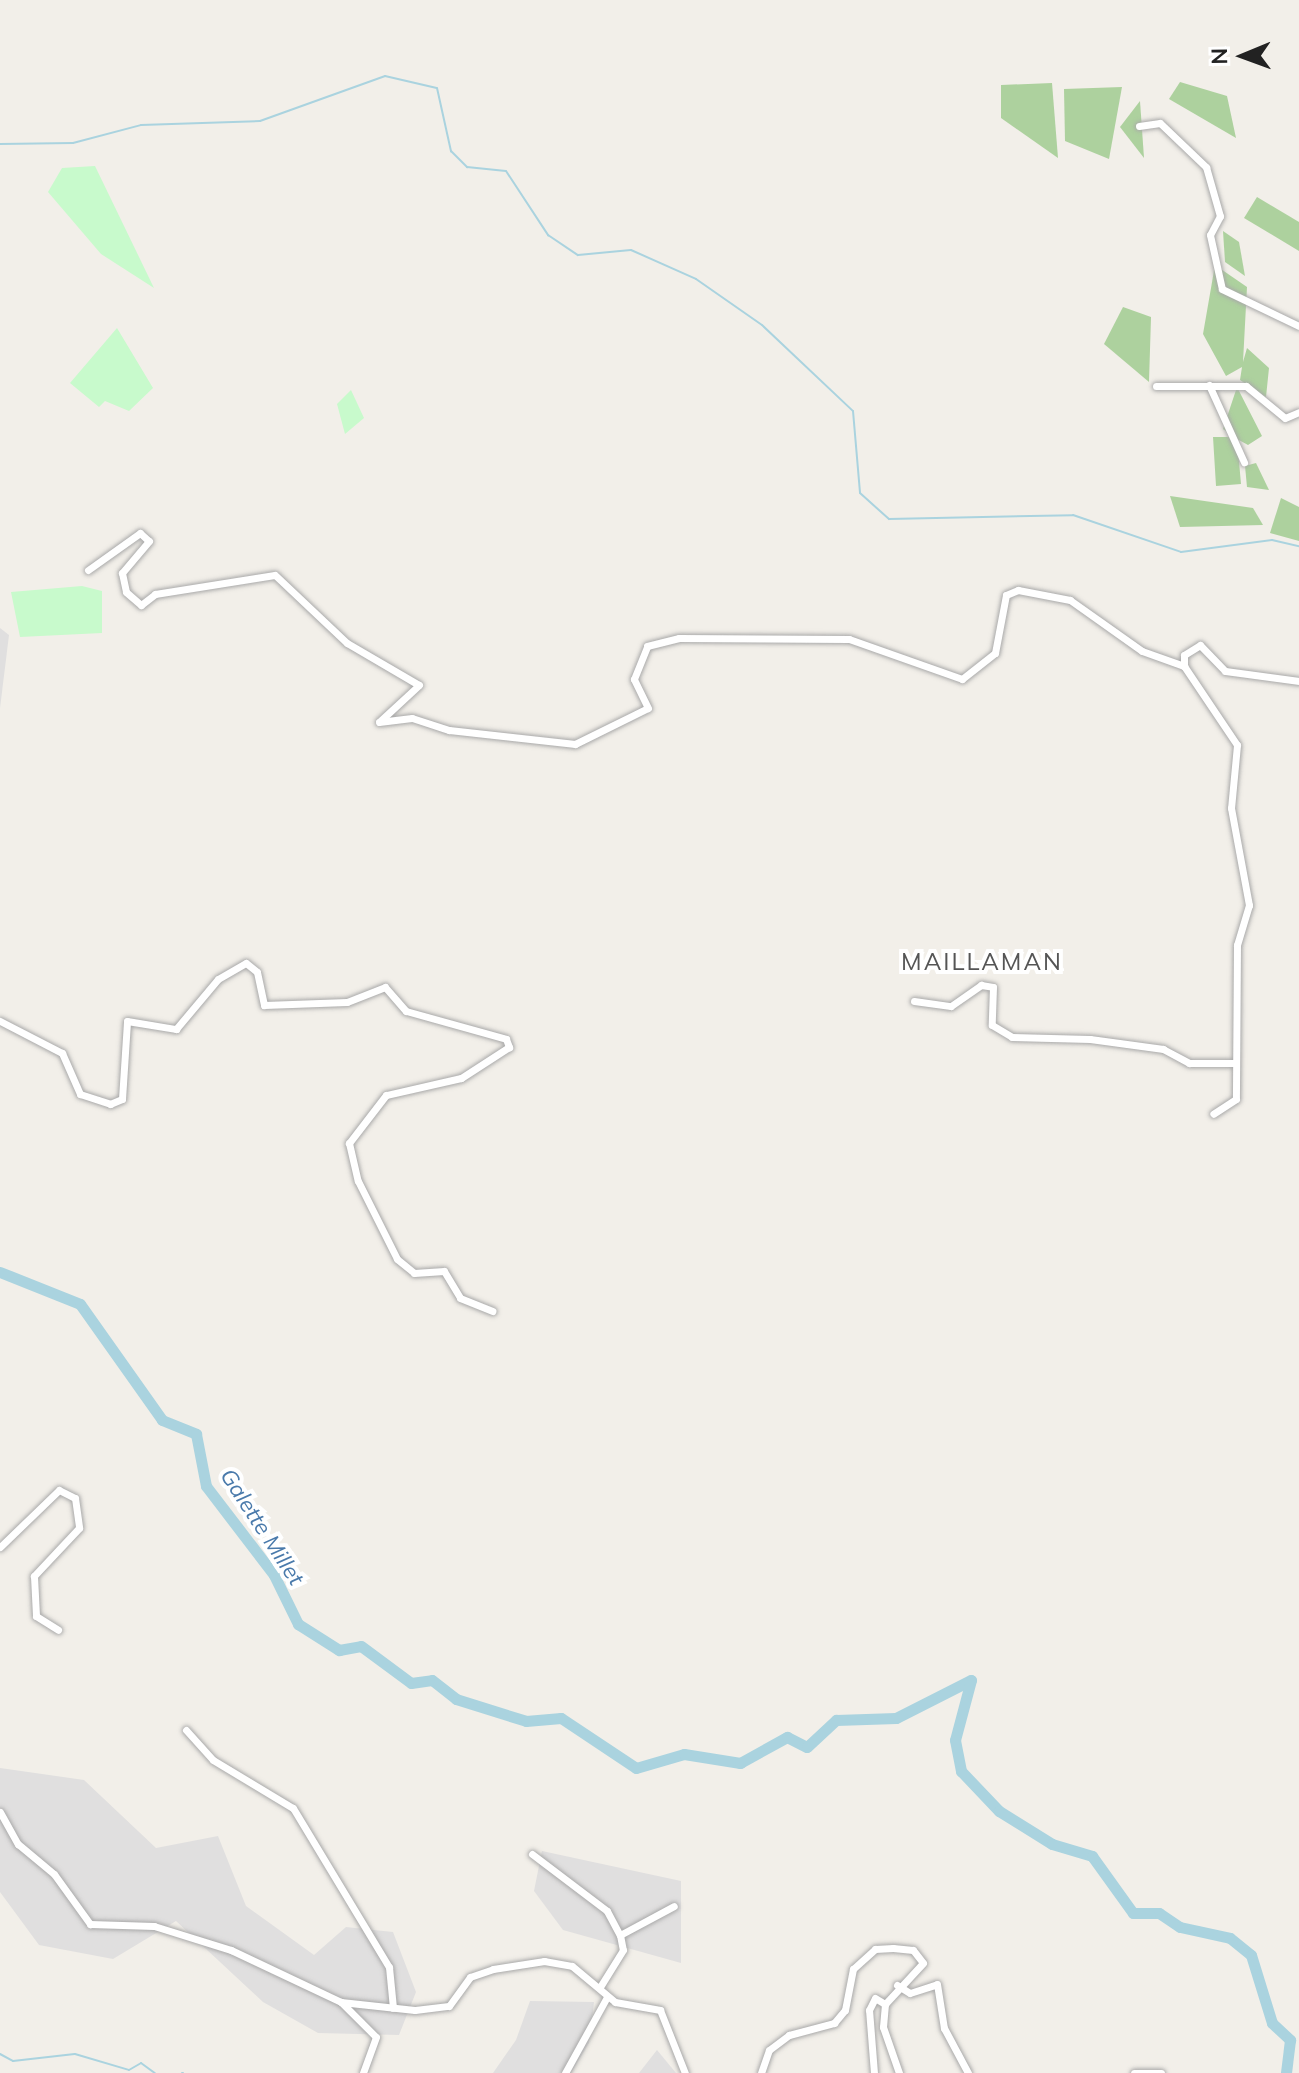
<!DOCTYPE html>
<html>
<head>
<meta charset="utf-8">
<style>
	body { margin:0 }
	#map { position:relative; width:1299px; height:2073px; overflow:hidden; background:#f2efe9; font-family:Mulish,sans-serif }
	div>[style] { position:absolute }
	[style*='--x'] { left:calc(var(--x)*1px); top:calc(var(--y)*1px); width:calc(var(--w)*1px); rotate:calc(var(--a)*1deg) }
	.residential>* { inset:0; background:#e0dfdf }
	.forest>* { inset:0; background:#add19e }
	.park>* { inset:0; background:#c8facc }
	.stream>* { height:2px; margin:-1px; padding:0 1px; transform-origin:1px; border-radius:1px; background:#aad3df }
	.river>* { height:11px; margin:-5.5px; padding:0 5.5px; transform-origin:5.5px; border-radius:5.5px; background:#aad3df }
	.roads { filter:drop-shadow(0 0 2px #a9a9a9) drop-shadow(0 0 2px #a9a9a9) }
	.minor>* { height:7px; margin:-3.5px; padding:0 3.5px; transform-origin:3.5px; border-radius:3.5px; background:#fff }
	span { translate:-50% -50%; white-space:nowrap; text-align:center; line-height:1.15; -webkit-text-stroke:8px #fff; paint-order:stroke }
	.water-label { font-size:22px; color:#4a7aab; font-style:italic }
	.quarter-label { font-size:24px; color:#555; letter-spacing:2px }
	.north { position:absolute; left:1203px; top:16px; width:80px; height:80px; -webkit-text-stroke:6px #fff; paint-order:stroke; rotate:269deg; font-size:22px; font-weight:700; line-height:32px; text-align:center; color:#222 }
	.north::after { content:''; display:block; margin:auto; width:28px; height:36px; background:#222; clip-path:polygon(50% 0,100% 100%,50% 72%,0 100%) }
</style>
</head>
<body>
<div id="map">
	<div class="residential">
		<div style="clip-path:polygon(0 628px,9px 635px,0 708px)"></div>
		<div style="clip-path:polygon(0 1768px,84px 1780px,156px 1848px,218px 1836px,246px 1906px,314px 1955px,346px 1927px,393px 1932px,416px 1992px,399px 2035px,318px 2033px,263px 2002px,176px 1921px,113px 1959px,39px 1945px,0 1892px)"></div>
		<div style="clip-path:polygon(542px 1851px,681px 1881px,681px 1963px,563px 1930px,534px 1891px)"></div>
		<div style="clip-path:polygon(530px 2001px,594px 2002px,589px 2043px,571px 2073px,493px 2073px,516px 2040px)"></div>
		<div style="clip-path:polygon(657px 2050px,676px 2073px,639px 2073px)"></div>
	</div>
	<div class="forest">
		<div style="clip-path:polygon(1180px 82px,1227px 96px,1236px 138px,1169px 99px)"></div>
		<div style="clip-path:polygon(1052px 83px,1058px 158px,1001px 118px,1001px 85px)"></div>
		<div style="clip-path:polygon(1122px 87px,1109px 159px,1065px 141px,1064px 89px)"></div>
		<div style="clip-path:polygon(1140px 101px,1144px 158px,1120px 127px)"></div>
		<div style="clip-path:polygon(1257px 197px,1299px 222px,1299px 251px,1244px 218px)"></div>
		<div style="clip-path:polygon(1223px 231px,1239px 242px,1245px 276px,1225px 262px)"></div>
		<div style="clip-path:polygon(1215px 265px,1247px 287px,1243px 362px,1247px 348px,1269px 368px,1266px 397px,1240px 380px,1242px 367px,1226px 376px,1203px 334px)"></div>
		<div style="clip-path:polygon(1123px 307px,1151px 317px,1149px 382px,1104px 344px)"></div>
		<div style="clip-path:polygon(1237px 387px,1262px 436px,1248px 445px,1237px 439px,1241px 484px,1216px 486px,1213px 437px,1235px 437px,1223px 429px)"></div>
		<div style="clip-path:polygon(1256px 463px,1269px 490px,1247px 487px,1245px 466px)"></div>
		<div style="clip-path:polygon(1170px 496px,1253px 508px,1263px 525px,1180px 527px)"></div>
		<div style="clip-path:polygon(1281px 498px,1299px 507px,1299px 541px,1270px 533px)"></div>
	</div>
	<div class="park">
		<div style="clip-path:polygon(95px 166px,154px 288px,101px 254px,48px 192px,62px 168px)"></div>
		<div style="clip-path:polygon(117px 328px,153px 388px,129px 411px,105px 401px,99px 407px,70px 383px)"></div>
		<div style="clip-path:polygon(351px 390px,364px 418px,345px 434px,337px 404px)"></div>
		<div style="clip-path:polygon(82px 586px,102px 591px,102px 633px,20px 637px,11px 592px)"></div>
	</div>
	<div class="stream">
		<div style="--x:0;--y:144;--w:73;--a:-0.8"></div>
		<div style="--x:73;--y:143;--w:70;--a:-14.8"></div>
		<div style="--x:141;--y:125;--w:119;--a:-1.9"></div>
		<div style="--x:260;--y:121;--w:133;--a:-19.8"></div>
		<div style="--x:385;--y:76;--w:53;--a:13"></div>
		<div style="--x:437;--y:88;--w:65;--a:77.5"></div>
		<div style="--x:451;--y:151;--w:23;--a:45"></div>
		<div style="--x:467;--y:167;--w:39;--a:6"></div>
		<div style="--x:506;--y:171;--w:77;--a:56.7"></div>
		<div style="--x:548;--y:235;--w:36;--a:34"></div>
		<div style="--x:578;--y:255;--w:53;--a:-5.4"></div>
		<div style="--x:631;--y:250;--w:71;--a:24"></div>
		<div style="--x:696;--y:279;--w:80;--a:34.9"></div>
		<div style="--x:762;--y:325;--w:125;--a:43.4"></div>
		<div style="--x:853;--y:411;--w:82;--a:85.1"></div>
		<div style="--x:860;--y:493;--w:39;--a:42"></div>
		<div style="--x:889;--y:519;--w:184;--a:-1.2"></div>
		<div style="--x:1073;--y:515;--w:114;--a:18.9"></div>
		<div style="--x:1181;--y:552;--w:92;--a:-7.5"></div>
		<div style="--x:1272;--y:540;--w:28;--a:13"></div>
		<div style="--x:0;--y:2054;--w:15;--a:28"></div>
		<div style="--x:13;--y:2061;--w:62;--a:-6.4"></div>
		<div style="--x:75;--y:2054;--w:56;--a:16.5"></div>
		<div style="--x:129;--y:2070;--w:14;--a:-30"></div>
		<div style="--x:141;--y:2063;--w:17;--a:36"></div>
		<div style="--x:182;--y:2073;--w:1;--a:0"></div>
	</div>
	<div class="river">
		<div style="--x:0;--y:1272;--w:86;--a:21.8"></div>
		<div style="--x:80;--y:1304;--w:142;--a:54.7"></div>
		<div style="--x:162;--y:1420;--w:37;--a:22"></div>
		<div style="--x:196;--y:1434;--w:53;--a:79.1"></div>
		<div style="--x:206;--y:1486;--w:112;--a:52.6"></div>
		<div style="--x:274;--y:1575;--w:55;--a:63.9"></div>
		<div style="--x:298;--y:1624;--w:49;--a:32.4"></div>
		<div style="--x:339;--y:1650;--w:22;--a:-10"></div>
		<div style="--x:361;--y:1646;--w:62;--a:36.5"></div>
		<div style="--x:411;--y:1683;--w:21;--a:-8"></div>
		<div style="--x:432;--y:1680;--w:31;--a:38"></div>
		<div style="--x:456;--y:1699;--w:73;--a:17.4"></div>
		<div style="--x:526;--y:1721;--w:35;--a:-5"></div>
		<div style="--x:561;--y:1718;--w:90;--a:33.7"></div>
		<div style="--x:636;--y:1768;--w:50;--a:-16.3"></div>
		<div style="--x:684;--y:1754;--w:57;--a:9.1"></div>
		<div style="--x:740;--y:1763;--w:54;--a:-29"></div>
		<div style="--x:787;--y:1737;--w:22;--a:27"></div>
		<div style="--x:807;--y:1747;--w:40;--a:-43"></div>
		<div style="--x:836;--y:1720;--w:60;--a:-1.9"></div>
		<div style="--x:896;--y:1718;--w:84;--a:-26.9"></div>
		<div style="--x:971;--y:1680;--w:62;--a:104.9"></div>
		<div style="--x:955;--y:1740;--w:32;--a:79"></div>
		<div style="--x:961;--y:1771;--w:55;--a:46.5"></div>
		<div style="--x:999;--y:1811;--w:62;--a:31.9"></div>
		<div style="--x:1052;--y:1844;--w:42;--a:16.7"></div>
		<div style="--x:1092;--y:1856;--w:70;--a:54.3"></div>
		<div style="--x:1133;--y:1913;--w:26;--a:0"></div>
		<div style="--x:1159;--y:1913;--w:25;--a:34"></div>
		<div style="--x:1180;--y:1927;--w:51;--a:12.4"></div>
		<div style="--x:1230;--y:1938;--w:27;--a:39"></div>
		<div style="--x:1251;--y:1955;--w:71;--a:72.8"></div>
		<div style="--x:1272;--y:2023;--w:25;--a:43"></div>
		<div style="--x:1290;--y:2040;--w:33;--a:97"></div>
	</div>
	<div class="roads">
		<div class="minor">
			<div style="--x:1139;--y:126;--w:21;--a:-8"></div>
			<div style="--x:1160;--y:123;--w:64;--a:43.7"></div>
			<div style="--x:1206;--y:167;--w:51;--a:74.1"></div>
			<div style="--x:1220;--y:216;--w:21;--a:118"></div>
			<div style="--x:1210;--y:235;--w:55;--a:77.5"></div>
			<div style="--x:1222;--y:289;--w:85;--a:25.7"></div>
			<div style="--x:1209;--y:385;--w:85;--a:65.6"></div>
			<div style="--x:1156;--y:386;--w:90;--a:0"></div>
			<div style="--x:1246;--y:386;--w:50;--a:39.4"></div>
			<div style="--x:1285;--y:418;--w:15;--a:-23"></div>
			<div style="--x:88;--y:570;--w:64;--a:-35.4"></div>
			<div style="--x:140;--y:533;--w:12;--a:42"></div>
			<div style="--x:149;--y:541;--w:42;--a:130.2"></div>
			<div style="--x:122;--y:573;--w:19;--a:78"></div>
			<div style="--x:126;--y:592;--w:20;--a:41"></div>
			<div style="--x:141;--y:605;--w:18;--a:-38"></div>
			<div style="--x:155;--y:594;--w:121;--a:-9"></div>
			<div style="--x:275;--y:575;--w:99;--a:43.4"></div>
			<div style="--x:347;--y:643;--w:83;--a:30.3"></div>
			<div style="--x:419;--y:685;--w:54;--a:137.2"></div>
			<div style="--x:379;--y:722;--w:33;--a:-7"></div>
			<div style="--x:412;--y:718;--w:39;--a:18"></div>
			<div style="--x:449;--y:730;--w:127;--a:6.3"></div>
			<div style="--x:575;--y:744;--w:81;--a:-26.3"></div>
			<div style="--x:648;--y:708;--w:32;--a:-116"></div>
			<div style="--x:634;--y:679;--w:35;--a:-68"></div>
			<div style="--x:647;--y:646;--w:33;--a:-14"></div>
			<div style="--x:679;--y:638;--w:170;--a:0.3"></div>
			<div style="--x:849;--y:639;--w:120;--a:19.5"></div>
			<div style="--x:962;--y:679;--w:42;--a:-38.2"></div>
			<div style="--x:995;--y:653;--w:59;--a:-79.3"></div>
			<div style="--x:1006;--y:595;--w:13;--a:-23"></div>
			<div style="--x:1018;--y:590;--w:53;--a:10.9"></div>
			<div style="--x:1070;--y:600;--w:88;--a:35.3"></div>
			<div style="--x:1142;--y:651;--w:45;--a:19.7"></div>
			<div style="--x:1184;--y:666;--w:95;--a:56.1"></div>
			<div style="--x:1237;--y:745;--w:63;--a:95.4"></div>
			<div style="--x:1231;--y:808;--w:99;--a:79.5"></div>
			<div style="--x:1249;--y:905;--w:42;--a:106.7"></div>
			<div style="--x:1237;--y:945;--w:154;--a:90.4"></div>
			<div style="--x:1236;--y:1099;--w:27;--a:147"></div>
			<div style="--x:1184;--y:666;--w:11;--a:-90"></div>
			<div style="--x:1184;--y:655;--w:19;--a:-32"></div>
			<div style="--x:1200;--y:645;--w:36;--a:46"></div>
			<div style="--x:1225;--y:671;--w:75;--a:7.7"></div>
			<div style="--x:914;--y:1001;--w:37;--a:8"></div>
			<div style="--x:951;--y:1006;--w:37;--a:-35"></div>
			<div style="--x:981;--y:985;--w:12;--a:9"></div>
			<div style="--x:993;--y:987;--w:38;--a:92"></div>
			<div style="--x:992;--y:1025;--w:23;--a:31"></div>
			<div style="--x:1012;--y:1037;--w:78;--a:1.5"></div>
			<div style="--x:1090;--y:1039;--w:74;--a:7.8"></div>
			<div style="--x:1163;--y:1049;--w:30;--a:28"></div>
			<div style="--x:1189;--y:1063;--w:44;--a:0"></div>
			<div style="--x:0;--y:1021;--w:70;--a:27.3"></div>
			<div style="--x:62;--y:1053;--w:45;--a:66.3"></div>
			<div style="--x:80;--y:1094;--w:32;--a:18"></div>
			<div style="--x:110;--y:1104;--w:13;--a:-23"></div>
			<div style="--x:122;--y:1099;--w:78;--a:-86.3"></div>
			<div style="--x:127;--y:1021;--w:50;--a:9.3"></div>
			<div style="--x:176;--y:1029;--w:65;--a:-50"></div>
			<div style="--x:218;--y:979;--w:32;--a:-30"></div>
			<div style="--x:246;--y:963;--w:14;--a:39"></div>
			<div style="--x:257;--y:972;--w:34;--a:78"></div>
			<div style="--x:264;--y:1005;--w:83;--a:-2.1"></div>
			<div style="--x:347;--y:1002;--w:41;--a:-21.5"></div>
			<div style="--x:385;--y:987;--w:32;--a:49"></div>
			<div style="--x:406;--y:1011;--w:104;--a:15.6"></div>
			<div style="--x:506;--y:1039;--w:9;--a:69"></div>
			<div style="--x:509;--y:1047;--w:57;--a:147.1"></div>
			<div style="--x:461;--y:1078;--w:77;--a:167.2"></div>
			<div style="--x:386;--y:1095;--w:61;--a:127.6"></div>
			<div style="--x:349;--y:1143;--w:39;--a:77"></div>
			<div style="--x:358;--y:1181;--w:87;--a:63.4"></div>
			<div style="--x:397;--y:1259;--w:22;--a:39"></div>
			<div style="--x:414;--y:1273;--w:30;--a:-4"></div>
			<div style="--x:444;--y:1271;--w:31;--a:59"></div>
			<div style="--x:460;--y:1298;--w:35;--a:22"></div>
			<div style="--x:0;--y:1547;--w:82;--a:-44"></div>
			<div style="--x:59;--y:1490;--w:18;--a:27"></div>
			<div style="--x:75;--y:1498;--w:30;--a:82"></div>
			<div style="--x:79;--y:1528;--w:66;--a:133.2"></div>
			<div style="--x:34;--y:1576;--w:40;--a:87.1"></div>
			<div style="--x:36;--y:1616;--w:26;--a:32"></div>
			<div style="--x:186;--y:1730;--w:40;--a:48"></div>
			<div style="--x:213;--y:1760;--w:93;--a:31"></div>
			<div style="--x:293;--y:1808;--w:186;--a:58.9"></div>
			<div style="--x:389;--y:1967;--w:41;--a:84.4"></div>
			<div style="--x:0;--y:1812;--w:37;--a:61"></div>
			<div style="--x:18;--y:1844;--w:47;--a:39.8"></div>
			<div style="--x:54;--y:1874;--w:62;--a:54.2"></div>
			<div style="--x:90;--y:1924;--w:64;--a:1.8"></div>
			<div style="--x:154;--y:1926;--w:81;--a:17.3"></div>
			<div style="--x:231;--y:1950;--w:122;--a:25.3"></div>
			<div style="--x:341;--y:2002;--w:74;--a:6.2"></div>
			<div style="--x:415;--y:2010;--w:34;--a:-7"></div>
			<div style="--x:449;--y:2006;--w:36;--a:-54"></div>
			<div style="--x:470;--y:1977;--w:24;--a:-19"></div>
			<div style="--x:493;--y:1969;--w:52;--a:-8.9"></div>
			<div style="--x:544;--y:1961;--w:28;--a:10"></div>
			<div style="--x:572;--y:1966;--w:56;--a:39.9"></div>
			<div style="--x:615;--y:2002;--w:46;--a:10.1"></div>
			<div style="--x:660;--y:2010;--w:68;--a:68.4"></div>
			<div style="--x:532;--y:1854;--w:94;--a:37.2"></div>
			<div style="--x:607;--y:1911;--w:27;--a:62"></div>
			<div style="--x:620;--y:1935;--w:15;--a:79"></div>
			<div style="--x:623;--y:1950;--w:44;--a:121.9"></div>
			<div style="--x:620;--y:1935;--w:61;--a:-28.2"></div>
			<div style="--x:897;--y:1985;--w:15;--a:32"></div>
			<div style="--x:910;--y:1993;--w:28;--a:-18"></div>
			<div style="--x:937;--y:1984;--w:45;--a:81"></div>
			<div style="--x:944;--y:2028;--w:51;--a:61.9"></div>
			<div style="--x:341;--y:2002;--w:49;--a:45"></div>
			<div style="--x:376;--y:2037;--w:38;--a:110"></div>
			<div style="--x:565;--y:2073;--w:87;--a:-61.1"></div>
			<div style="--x:761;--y:2073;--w:24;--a:-71"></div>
			<div style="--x:769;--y:2050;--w:25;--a:-37"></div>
			<div style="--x:789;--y:2035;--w:47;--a:-14.9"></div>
			<div style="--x:834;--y:2023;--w:17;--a:-50"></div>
			<div style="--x:845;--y:2010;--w:42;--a:-79"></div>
			<div style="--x:853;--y:1969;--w:30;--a:-42"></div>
			<div style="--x:875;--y:1949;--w:18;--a:-3"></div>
			<div style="--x:893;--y:1948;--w:20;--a:6"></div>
			<div style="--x:913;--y:1950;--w:16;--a:52"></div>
			<div style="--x:923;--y:1963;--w:56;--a:132.8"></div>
			<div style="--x:885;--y:2004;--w:23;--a:95"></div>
			<div style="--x:883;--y:2027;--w:49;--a:70.8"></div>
			<div style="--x:874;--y:2073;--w:63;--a:-94.5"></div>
			<div style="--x:869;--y:2010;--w:13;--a:-63"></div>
			<div style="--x:875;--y:1998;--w:12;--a:31"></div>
			<div style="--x:1134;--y:2073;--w:27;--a:0"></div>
		</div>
	</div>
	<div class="water-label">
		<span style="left:262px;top:1527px;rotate:57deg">Galette Millet</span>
	</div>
	<div class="quarter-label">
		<span style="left:982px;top:962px">MAILLAMAN</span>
	</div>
	<div class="north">N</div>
</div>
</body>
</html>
